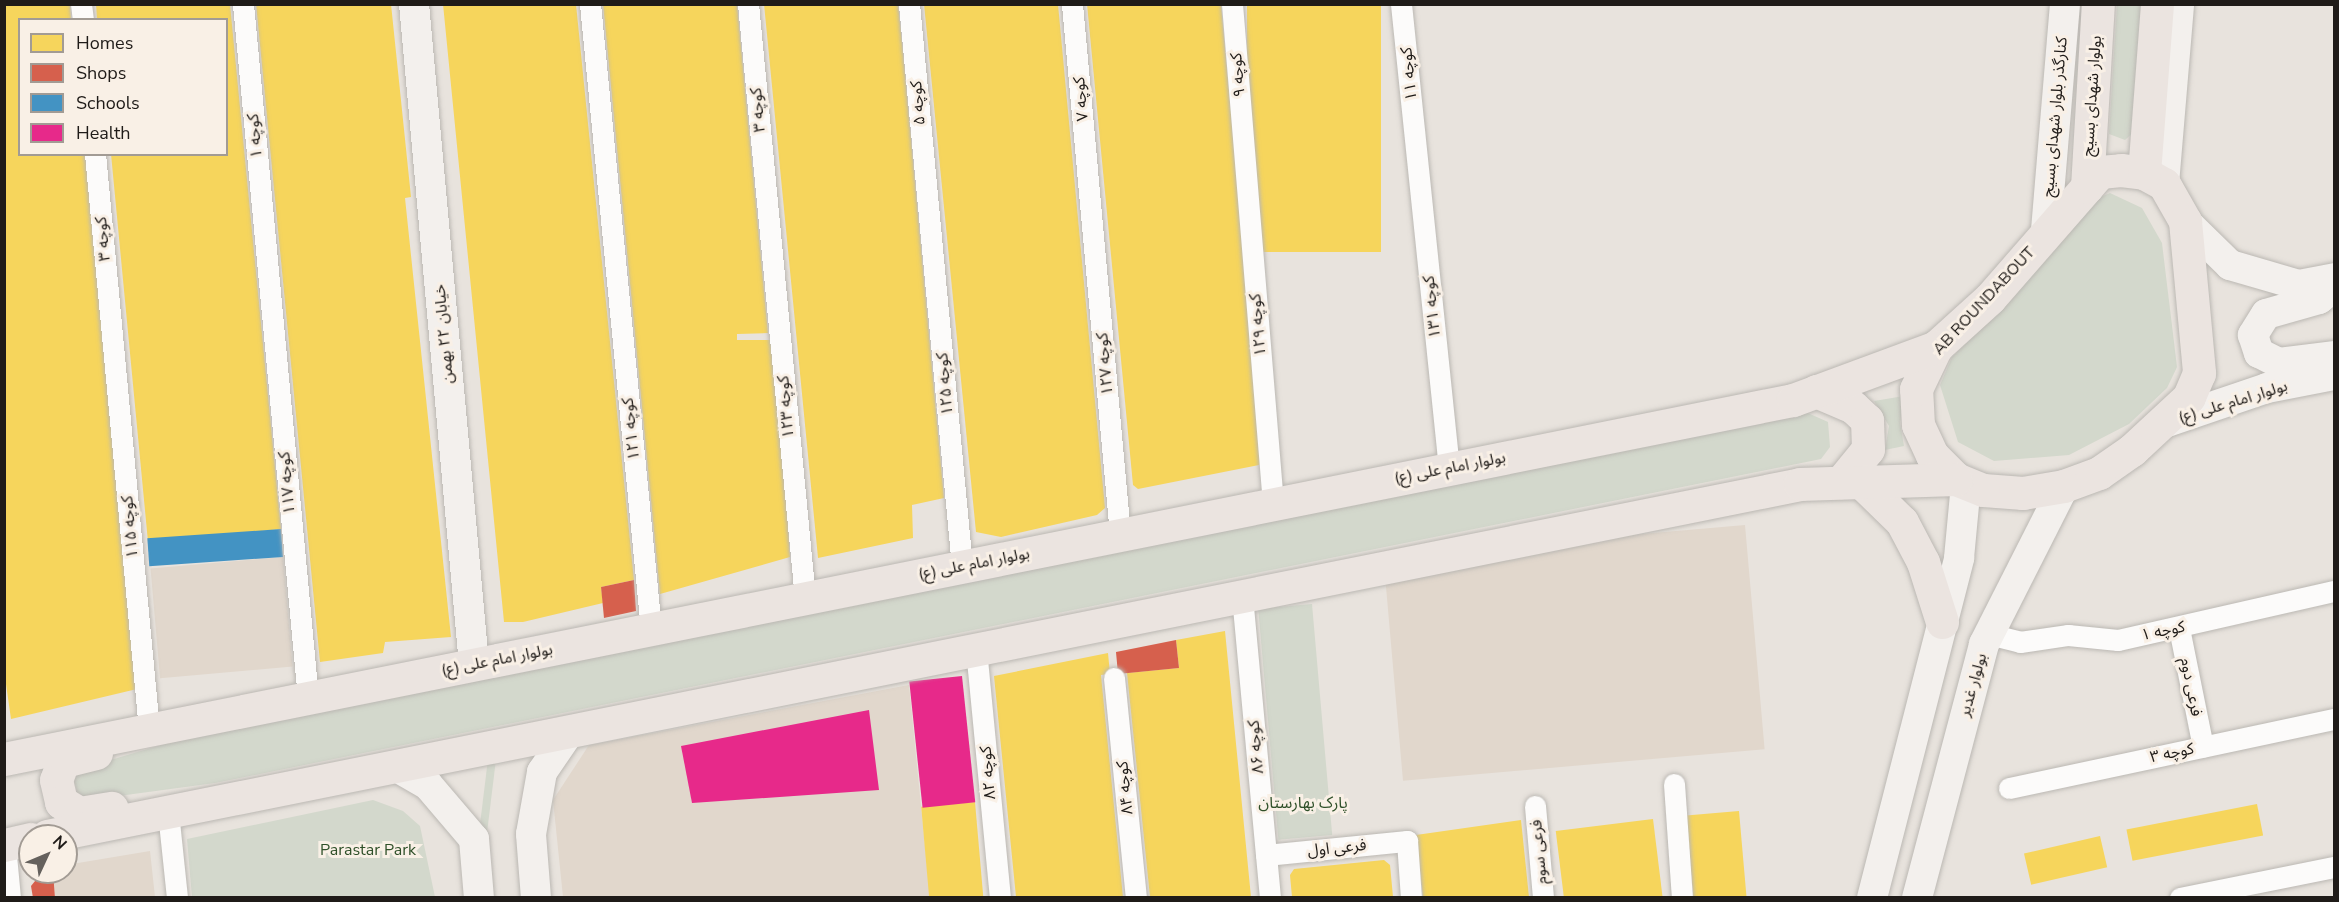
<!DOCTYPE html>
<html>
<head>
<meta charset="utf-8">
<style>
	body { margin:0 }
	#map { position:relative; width:2339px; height:902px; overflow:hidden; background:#e8e3dd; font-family:"Nunito Sans","Noto Sans Arabic",sans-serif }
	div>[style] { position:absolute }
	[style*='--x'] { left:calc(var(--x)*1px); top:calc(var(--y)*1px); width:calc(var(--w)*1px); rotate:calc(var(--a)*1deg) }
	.built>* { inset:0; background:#e1d7cc; transform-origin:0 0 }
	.green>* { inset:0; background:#d3d8cc; transform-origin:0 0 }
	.homes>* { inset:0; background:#f6d55c; transform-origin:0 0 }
	.shops>* { inset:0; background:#d6604d }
	.schools>* { inset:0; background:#4393c3; transform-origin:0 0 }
	.health>* { inset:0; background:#e7298a; transform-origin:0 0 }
	.roads { filter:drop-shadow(0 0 2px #bbb8b3) drop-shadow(0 0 2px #bbb8b3) }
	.street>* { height:21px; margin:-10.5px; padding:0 10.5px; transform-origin:10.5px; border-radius:10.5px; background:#fcfbfa }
	.secondary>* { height:30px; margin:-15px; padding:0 15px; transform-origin:15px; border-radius:15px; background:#f3f0ed }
	.primary>* { height:33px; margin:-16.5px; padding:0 16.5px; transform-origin:16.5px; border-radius:16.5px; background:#ebe4e0 }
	span { translate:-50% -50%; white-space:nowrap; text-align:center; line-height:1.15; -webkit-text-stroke:6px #f9f0e6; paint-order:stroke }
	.street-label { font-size:16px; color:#1f1b18 }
	.park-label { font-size:16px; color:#2f5029 }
	.frame { position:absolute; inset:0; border:6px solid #1f1b18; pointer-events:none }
	.legend { position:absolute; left:18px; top:18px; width:210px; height:138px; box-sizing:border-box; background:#f9f0e6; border:2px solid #a29b94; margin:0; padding:8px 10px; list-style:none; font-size:18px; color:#1f1b18 }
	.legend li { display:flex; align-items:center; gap:12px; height:30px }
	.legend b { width:30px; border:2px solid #a29b94 }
	.north { position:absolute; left:18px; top:824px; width:60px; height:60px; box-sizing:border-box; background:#f9f0e6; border:2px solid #a29b94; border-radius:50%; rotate:46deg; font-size:16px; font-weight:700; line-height:24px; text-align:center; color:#1f1b18 }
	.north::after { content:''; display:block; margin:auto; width:21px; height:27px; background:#65615d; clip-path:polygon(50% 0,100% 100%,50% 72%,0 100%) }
</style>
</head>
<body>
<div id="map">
	<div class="built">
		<div style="left:1745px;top:525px;width:225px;height:363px;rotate:85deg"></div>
		<div style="left:283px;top:557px;width:110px;height:133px;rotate:85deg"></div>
		<div style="clip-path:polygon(909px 685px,930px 897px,563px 897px,553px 800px,589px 745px)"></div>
		<div style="clip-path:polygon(150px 851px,155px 897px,55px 897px,53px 872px,66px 872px,66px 865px)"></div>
	</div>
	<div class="green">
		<div style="clip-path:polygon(2117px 5px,2143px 5px,2133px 133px,2125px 140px,2109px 134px)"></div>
		<div style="clip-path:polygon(2110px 193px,2142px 208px,2162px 243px,2177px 367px,2167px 388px,2129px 424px,2069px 455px,1994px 461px,1958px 442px,1940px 385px,1952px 357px,1995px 315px,2087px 203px)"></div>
		<div style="clip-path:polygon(1904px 396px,1900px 423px,1904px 446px,1885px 450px,1889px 426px,1874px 401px)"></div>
		<div style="clip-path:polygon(1801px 410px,1828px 422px,1830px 447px,1821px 459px,215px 783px,89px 800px,77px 792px,74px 780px,80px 769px,178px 740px)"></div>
		<div style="left:1312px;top:604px;width:232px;height:54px;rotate:85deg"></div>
		<div style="left:488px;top:759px;width:8px;height:138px;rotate:7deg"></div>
		<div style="clip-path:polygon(373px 800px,403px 811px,420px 826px,435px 897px,192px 897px,187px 839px)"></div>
	</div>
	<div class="homes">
		<div style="clip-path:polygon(4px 4px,70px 4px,71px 20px,20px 20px,20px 154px,85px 154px,137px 689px,11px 719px,4px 670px)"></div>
		<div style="clip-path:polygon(96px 4px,230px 4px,281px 529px,148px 542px,111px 154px,226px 154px,226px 20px,97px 20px)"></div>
		<div style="clip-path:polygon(256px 4px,391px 4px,411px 197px,405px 198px,451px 637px,385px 642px,383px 653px,320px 662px)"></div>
		<div style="clip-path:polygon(443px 4px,576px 4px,634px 580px,601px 587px,603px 603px,523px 622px,504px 622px)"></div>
		<div style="clip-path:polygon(603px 4px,737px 4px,768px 333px,737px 334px,737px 340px,770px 340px,783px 448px,790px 557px,660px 594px)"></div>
		<div style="clip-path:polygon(764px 4px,898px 4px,903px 52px,944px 498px,912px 505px,913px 538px,818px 558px)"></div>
		<div style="clip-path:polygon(924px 4px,1058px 4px,1105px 508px,1097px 515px,1001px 537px,976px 532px)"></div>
		<div style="clip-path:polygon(1087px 4px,1221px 4px,1263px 459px,1259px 465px,1138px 489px,1133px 485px)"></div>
		<div style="left:1247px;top:4px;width:134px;height:248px"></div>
		<div style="clip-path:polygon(1225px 631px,1251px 897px,1150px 897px,1127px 673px,1179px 668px,1176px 640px)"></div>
		<div style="clip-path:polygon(1108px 653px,1110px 674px,1101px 675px,1123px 897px,1016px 897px,994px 676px)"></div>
		<div style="left:975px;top:802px;width:95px;height:54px;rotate:85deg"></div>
		<div style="left:2257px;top:804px;width:32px;height:133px;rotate:79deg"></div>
		<div style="left:1739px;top:811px;width:86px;height:53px;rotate:85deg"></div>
		<div style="left:1653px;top:819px;width:79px;height:98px;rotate:83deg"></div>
		<div style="clip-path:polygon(1521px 820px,1529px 897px,1423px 897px,1416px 835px)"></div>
		<div style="left:2100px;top:836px;width:32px;height:78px;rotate:77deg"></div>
		<div style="clip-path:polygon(1384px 860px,1390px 865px,1393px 897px,1292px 897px,1290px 875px,1294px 869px)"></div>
	</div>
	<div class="shops">
		<div style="clip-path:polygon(634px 580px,636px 611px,604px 618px,601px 587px)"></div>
		<div style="clip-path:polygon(1176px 640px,1179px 668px,1118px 674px,1116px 652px)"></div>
		<div style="clip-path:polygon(53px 872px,55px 898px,33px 898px,31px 886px,40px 875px)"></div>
	</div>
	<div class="schools">
		<div style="left:281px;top:529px;width:28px;height:134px;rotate:86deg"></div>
	</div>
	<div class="health">
		<div style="left:962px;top:676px;width:127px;height:53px;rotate:84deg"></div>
		<div style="clip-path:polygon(869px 710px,879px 790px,692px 803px,681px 746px)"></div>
	</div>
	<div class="roads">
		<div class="street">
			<div style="--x:81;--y:4;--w:16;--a:83"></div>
			<div style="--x:243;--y:4;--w:697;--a:84.65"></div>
			<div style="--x:590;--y:4;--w:628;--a:84.43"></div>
			<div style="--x:748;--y:4;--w:597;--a:84.52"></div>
			<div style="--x:909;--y:4;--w:565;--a:84.62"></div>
			<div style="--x:1072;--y:4;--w:533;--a:84.83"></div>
			<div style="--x:1232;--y:4;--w:502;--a:85.31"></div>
			<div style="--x:1401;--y:4;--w:467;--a:84.1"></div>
			<div style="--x:95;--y:154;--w:579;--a:84.64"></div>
			<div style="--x:1242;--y:596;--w:303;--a:84.7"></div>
			<div style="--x:2179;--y:628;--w:121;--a:78.6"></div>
			<div style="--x:1989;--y:634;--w:32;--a:14"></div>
			<div style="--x:2020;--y:642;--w:49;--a:-8.3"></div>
			<div style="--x:2068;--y:635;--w:50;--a:5.7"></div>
			<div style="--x:2118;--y:640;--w:221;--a:-12.8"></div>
			<div style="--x:976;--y:649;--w:250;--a:84.5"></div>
			<div style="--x:1114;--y:678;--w:221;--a:84.3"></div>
			<div style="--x:1674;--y:784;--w:114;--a:86"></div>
			<div style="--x:2009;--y:788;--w:332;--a:-12"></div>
			<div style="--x:1535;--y:806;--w:92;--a:85"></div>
			<div style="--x:168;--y:812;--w:86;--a:84"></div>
			<div style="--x:5;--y:845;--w:53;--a:84.6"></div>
			<div style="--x:1266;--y:855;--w:142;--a:-5.7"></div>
			<div style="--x:1407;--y:841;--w:57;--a:86"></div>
			<div style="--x:2180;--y:898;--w:157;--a:-11.4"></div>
		</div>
		<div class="secondary">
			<div style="--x:414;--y:4;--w:663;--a:84.81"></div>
			<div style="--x:2164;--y:184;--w:181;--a:-85.2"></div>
			<div style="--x:2185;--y:221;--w:63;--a:44.4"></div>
			<div style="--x:2230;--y:265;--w:72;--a:16.2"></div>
			<div style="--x:2299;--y:285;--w:36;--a:-11"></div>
			<div style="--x:2046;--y:230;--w:227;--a:-85.2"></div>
			<div style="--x:2334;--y:287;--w:19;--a:141"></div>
			<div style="--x:2319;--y:299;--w:55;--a:164.2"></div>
			<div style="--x:2266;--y:314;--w:25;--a:122"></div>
			<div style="--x:2253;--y:335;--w:19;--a:72"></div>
			<div style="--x:2259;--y:353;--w:22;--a:27"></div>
			<div style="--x:2279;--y:363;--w:55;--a:-7.3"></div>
			<div style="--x:2167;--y:422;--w:106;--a:-18.8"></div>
			<div style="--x:2267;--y:388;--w:68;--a:-11"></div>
			<div style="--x:395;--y:766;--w:38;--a:30"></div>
			<div style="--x:428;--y:785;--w:71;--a:49.6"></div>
			<div style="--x:474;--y:839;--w:59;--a:85.2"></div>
			<div style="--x:536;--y:898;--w:64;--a:-94.5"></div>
			<div style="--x:531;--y:834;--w:63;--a:-79.9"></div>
			<div style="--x:542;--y:772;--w:50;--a:-55.7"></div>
			<div style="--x:1872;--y:898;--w:351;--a:-75.6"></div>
			<div style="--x:1959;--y:558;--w:74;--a:-84.6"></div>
			<div style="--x:1917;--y:898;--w:263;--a:-75.2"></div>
			<div style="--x:1984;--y:644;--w:177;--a:-63.1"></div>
		</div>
		<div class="primary">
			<div style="--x:2121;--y:170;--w:23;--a:7"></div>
			<div style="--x:2144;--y:173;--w:23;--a:29"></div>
			<div style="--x:2164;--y:184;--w:43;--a:60.4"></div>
			<div style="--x:2185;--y:221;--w:153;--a:84.7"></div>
			<div style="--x:2199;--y:373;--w:26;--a:113"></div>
			<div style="--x:2189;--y:397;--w:78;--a:137.1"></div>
			<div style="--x:2132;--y:450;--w:40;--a:145.1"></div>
			<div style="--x:2099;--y:473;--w:37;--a:160"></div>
			<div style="--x:2064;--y:486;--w:42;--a:170.3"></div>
			<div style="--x:2023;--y:493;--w:40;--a:-175.7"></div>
			<div style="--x:1983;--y:490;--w:29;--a:-158"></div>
			<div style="--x:1956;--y:479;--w:34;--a:-135"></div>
			<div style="--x:1932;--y:455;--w:33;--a:-115"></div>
			<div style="--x:1918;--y:425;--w:36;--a:-93"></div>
			<div style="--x:1916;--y:389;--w:47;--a:-64.5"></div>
			<div style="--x:1936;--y:347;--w:73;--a:-42.2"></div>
			<div style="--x:1990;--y:298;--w:167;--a:-48.9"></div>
			<div style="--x:2100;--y:172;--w:21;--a:-5"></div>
			<div style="--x:2144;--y:173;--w:169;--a:-85.6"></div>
			<div style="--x:2087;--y:187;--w:183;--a:-86.6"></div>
			<div style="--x:1816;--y:391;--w:40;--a:23.4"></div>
			<div style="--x:1853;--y:407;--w:19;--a:43"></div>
			<div style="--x:1867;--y:420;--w:29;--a:88"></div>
			<div style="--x:1868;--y:449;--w:43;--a:129.3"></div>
			<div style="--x:1861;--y:482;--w:57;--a:44.3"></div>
			<div style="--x:1902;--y:522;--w:45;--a:62.3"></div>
			<div style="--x:1923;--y:562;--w:63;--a:72.4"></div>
			<div style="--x:96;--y:753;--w:34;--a:166"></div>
			<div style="--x:63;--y:761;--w:20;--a:110"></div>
			<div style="--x:56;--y:780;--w:23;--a:77"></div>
			<div style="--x:61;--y:802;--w:21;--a:31"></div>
			<div style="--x:79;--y:813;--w:33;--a:-9"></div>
			<div style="--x:4;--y:759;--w:1825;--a:-11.35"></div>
			<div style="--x:1793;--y:400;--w:153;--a:-20.3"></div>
			<div style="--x:47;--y:836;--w:1788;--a:-11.35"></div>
			<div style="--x:1800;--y:484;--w:156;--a:-1.8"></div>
			<div style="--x:4;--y:845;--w:27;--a:-13"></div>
		</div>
	</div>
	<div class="street-label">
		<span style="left:1409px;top:74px;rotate:-96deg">کوچه ۱۱</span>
		<span style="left:1238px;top:75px;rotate:-95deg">کوچه ۹</span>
		<span style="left:2092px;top:96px;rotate:-86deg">بولوار شهدای بسیج</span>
		<span style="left:1081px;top:99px;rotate:-95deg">کوچه ۷</span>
		<span style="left:918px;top:103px;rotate:-95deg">کوچه ۵</span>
		<span style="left:758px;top:110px;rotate:-95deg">کوچه ۳</span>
		<span style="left:2055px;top:117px;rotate:-85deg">کنارگذر بلوار شهدای بسیج</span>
		<span style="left:255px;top:136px;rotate:-95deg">کوچه ۱</span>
		<span style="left:103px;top:239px;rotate:-95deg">کوچه ۳</span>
		<span style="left:1984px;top:301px;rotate:-47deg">AB ROUNDABOUT</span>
		<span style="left:1432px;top:307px;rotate:-96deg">کوچه ۱۳۱</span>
		<span style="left:1258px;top:325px;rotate:-95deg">کوچه ۱۲۹</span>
		<span style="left:444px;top:334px;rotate:-95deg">خیابان ۲۲ بهمن</span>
		<span style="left:1105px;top:364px;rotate:-95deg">کوچه ۱۲۷</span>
		<span style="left:945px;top:384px;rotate:-95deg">کوچه ۱۲۵</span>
		<span style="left:2233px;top:402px;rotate:-17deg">بولوار امام علی (ع)</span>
		<span style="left:786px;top:407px;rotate:-95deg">کوچه ۱۲۳</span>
		<span style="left:631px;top:429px;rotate:-96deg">کوچه ۱۲۱</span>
		<span style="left:1450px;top:468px;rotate:-11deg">بولوار امام علی (ع)</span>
		<span style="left:287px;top:483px;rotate:-95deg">کوچه ۱۱۷</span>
		<span style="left:130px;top:527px;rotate:-95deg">کوچه ۱۱۵</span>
		<span style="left:974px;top:564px;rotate:-11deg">بولوار امام علی (ع)</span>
		<span style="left:2163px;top:631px;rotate:-12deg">کوچه ۱</span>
		<span style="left:497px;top:660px;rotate:-11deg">بولوار امام علی (ع)</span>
		<span style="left:1973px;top:685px;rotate:-74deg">بولوار غدیر</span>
		<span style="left:2191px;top:687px;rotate:79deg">فرعی دوم</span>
		<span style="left:1256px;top:747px;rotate:-95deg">کوچه ۸۶</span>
		<span style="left:2172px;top:753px;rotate:-12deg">کوچه ۳</span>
		<span style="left:988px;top:773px;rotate:-95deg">کوچه ۸۲</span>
		<span style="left:1125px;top:788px;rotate:-96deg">کوچه ۸۴</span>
		<span style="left:1337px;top:848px;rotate:-6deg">فرعی اول</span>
		<span style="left:1539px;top:852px;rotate:-95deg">فرعی سوم</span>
	</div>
	<div class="park-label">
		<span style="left:1303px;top:803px">پارک بهارستان</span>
		<span style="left:368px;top:850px">Parastar Park</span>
	</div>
	<div class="frame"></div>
	<ul class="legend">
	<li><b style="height:16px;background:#f6d55c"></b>Homes</li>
	<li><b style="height:16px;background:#d6604d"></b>Shops</li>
	<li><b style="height:16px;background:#4393c3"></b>Schools</li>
	<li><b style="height:16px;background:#e7298a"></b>Health</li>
	</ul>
	<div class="north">N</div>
</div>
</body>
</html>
